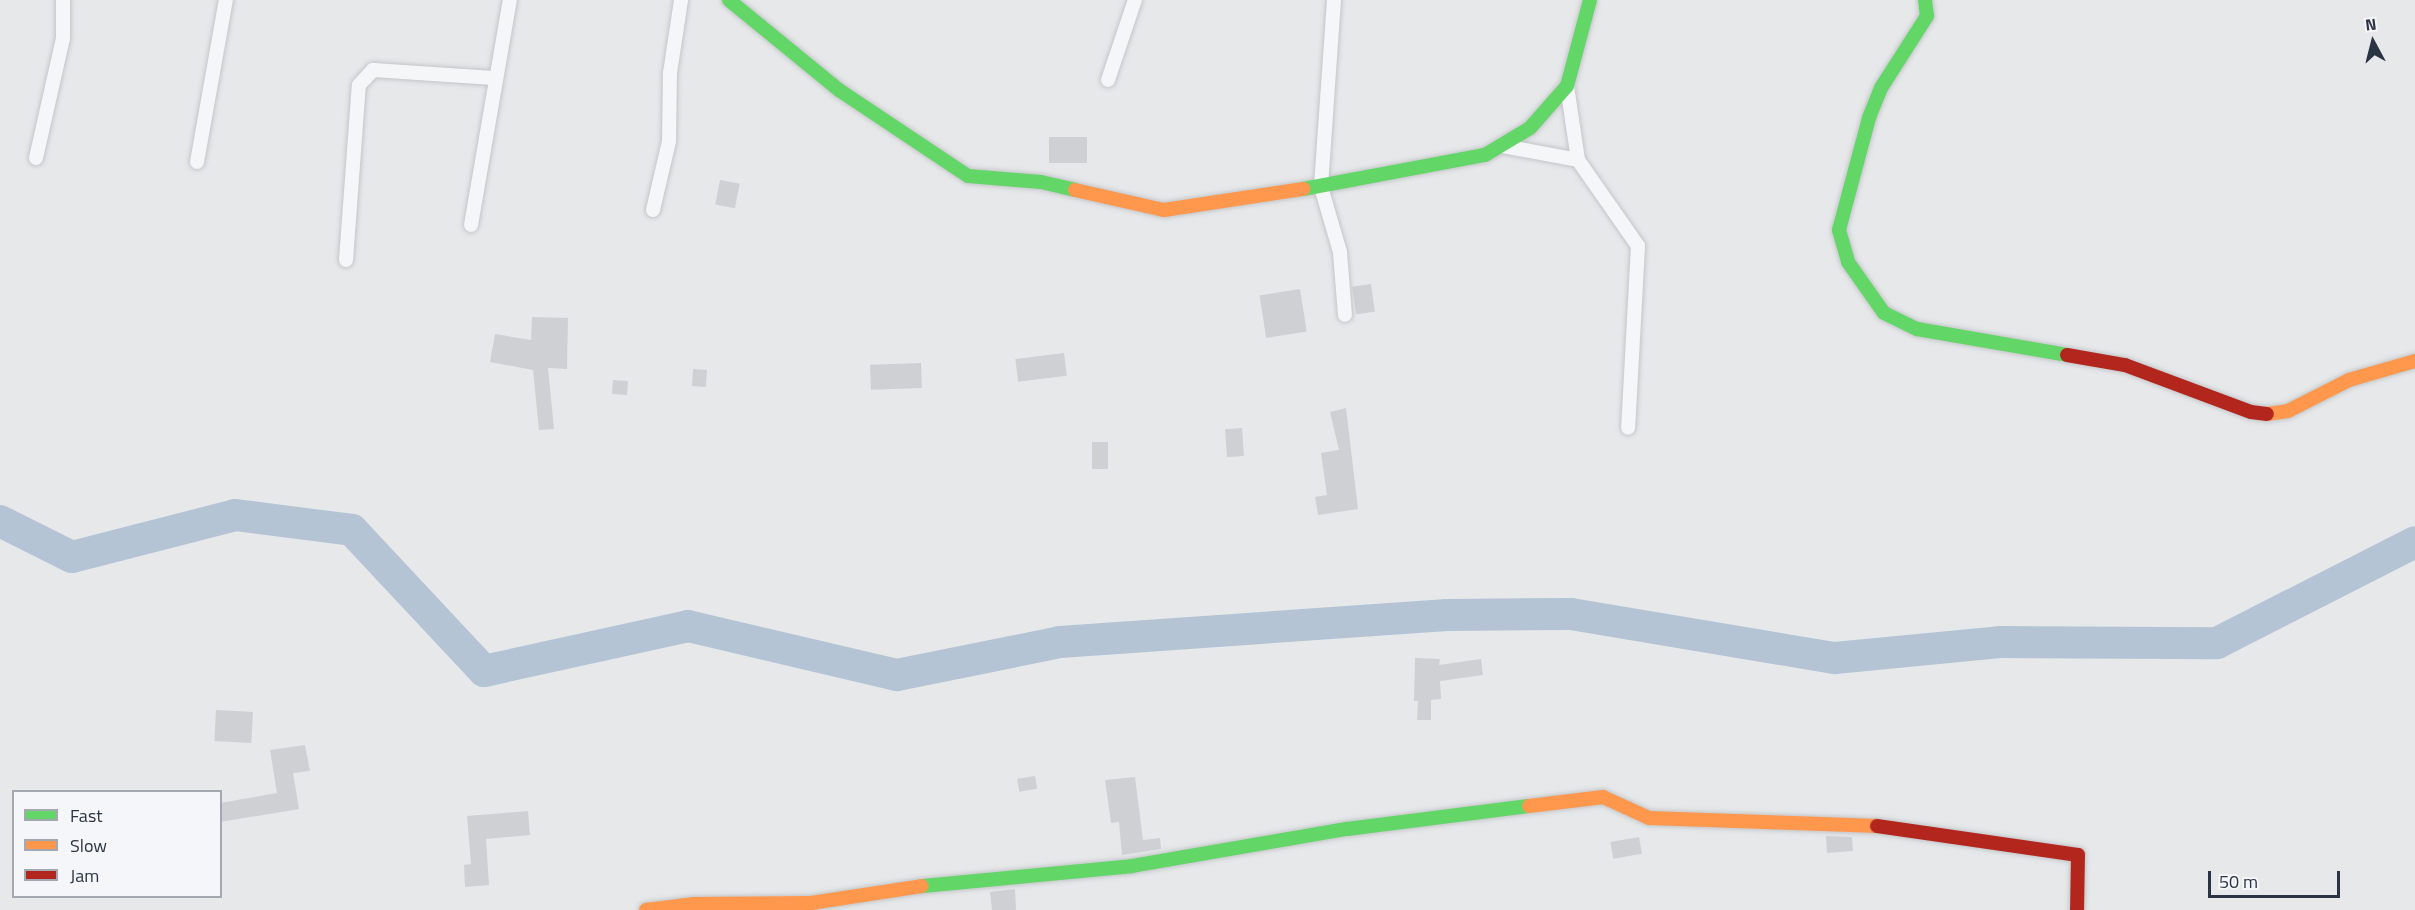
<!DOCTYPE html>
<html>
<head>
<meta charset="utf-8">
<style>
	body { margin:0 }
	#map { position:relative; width:2415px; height:910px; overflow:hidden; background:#e6e8ea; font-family:"Titillium Web",sans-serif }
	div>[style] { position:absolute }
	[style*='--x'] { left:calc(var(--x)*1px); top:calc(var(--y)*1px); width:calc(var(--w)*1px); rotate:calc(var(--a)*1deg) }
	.river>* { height:32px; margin:-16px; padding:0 16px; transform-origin:16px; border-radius:16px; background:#b4c4d5 }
	.building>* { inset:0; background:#ced0d3; transform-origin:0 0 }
	.roads { filter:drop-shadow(0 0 2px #c4c6c8) drop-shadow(0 0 2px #c4c6c8) }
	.street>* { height:14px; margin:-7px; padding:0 7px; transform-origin:7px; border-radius:7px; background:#f5f6f7 }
	.fast>* { height:14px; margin:-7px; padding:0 7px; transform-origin:7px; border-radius:7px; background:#63d668 }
	.slow>* { height:14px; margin:-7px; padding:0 7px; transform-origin:7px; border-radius:7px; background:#ff974d }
	.jam>* { height:14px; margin:-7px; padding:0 7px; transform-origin:7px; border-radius:7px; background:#b3261e }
	span { translate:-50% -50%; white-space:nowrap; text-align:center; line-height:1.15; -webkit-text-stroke:4.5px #f4f6f9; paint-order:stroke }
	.legend { position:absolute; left:12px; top:790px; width:210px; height:108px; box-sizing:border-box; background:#f4f6f9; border:2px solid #a4a8b1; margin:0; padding:8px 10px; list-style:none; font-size:18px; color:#2b3445 }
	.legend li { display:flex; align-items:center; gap:12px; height:30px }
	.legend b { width:30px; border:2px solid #a4a8b1 }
	.north { position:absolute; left:2343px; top:12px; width:60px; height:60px; -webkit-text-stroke:4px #f4f6f9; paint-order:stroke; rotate:353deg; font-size:16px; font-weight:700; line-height:24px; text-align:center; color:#2b3445 }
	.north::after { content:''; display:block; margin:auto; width:21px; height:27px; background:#2b3445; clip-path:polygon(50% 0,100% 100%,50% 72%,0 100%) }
	.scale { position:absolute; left:2208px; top:871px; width:132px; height:27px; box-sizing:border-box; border:3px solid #2b3445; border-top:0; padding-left:8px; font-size:18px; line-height:21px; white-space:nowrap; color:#2b3445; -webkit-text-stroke:4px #f4f6f9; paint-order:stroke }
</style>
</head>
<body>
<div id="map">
	<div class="river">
		<div style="--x:0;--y:521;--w:80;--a:26.6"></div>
		<div style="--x:72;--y:557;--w:168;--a:-14.4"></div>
		<div style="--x:235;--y:515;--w:118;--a:7.3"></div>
		<div style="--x:352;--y:530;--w:193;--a:46.9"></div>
		<div style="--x:484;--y:671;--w:209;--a:-12.4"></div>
		<div style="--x:688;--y:626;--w:215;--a:13.2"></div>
		<div style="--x:897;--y:675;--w:166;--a:-11.4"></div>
		<div style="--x:1060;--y:642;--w:388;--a:-4"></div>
		<div style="--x:1447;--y:615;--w:124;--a:-0.5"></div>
		<div style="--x:1571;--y:614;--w:268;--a:9.5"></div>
		<div style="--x:1835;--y:658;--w:168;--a:-5.5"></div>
		<div style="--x:2002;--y:642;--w:215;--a:0.3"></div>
		<div style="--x:2217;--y:643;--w:222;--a:-27"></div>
	</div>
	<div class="building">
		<div style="left:1087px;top:137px;width:26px;height:38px;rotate:90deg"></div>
		<div style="left:720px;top:180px;width:20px;height:25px;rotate:11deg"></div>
		<div style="left:1371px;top:284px;width:28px;height:19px;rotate:82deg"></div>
		<div style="left:1300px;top:289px;width:43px;height:41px;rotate:81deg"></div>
		<div style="clip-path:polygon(532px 317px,568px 318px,567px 369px,548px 368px,554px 429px,539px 430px,533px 370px,490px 362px,495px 334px,531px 340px)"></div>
		<div style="left:1064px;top:353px;width:23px;height:49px;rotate:83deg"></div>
		<div style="left:921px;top:363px;width:25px;height:51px;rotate:88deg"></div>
		<div style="left:693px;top:369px;width:14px;height:17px;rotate:4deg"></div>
		<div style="left:613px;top:380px;width:15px;height:14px;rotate:4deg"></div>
		<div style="clip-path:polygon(1346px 408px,1358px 509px,1318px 515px,1315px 497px,1327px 495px,1321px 453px,1339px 450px,1330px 412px)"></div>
		<div style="left:1242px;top:428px;width:28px;height:17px;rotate:86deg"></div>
		<div style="left:1092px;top:442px;width:16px;height:27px"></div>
		<div style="clip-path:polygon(1415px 658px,1440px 659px,1439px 665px,1481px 659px,1483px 675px,1440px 681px,1441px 699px,1431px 700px,1431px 720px,1417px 720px,1418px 701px,1414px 701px)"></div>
		<div style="left:216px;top:710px;width:37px;height:31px;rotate:3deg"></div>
		<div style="clip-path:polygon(305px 745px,310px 771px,293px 773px,299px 809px,220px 822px,220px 803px,277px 793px,270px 750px)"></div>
		<div style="left:1035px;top:776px;width:13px;height:18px;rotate:81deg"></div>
		<div style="clip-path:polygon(1135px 777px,1143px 840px,1160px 838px,1161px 849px,1122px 855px,1119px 822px,1111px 823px,1105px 780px)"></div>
		<div style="clip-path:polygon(528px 811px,530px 835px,486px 839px,489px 885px,465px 887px,464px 865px,471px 864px,467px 816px)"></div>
		<div style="clip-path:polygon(1826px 836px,1852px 837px,1853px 851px,1827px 853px)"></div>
		<div style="left:1639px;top:837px;width:17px;height:29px;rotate:80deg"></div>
		<div style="clip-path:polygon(1015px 889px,1016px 910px,992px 910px,990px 892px)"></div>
	</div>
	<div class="roads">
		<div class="street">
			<div style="--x:1334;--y:0;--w:187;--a:94"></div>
			<div style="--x:1321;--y:187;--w:68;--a:73.7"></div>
			<div style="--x:1340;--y:252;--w:63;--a:85.5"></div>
			<div style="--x:1108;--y:80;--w:84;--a:-71.4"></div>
			<div style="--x:1567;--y:86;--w:75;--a:81.5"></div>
			<div style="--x:1578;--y:160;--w:105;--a:55.1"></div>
			<div style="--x:1638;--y:246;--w:182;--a:93.1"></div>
			<div style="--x:1503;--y:146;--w:76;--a:10.6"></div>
			<div style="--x:36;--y:158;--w:123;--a:-77.3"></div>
			<div style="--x:63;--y:38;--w:38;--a:-90"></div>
			<div style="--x:197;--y:162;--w:165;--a:-79.9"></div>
			<div style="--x:653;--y:210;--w:71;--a:-76.9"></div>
			<div style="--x:669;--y:141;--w:68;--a:-89.2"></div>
			<div style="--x:670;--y:73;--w:74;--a:-81.4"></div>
			<div style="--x:471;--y:225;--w:228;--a:-80.2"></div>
			<div style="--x:346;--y:260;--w:175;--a:-85.8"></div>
			<div style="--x:359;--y:85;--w:21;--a:-47"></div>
			<div style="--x:373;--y:70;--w:121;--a:3.8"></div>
		</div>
		<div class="fast">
			<div style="--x:729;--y:0;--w:142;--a:39.3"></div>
			<div style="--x:839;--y:90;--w:155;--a:33.7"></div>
			<div style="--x:968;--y:176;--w:73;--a:4.7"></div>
			<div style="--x:1041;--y:182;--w:35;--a:13"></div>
			<div style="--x:1925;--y:0;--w:16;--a:83"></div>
			<div style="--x:1927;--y:16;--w:85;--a:122.6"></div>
			<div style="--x:1881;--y:88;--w:32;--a:112"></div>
			<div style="--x:1869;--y:118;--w:116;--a:105"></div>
			<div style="--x:1839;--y:230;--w:33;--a:74"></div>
			<div style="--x:1848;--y:262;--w:62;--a:54.8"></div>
			<div style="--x:1884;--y:313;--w:37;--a:26"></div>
			<div style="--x:1917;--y:329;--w:152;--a:9.8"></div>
			<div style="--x:1303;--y:189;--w:185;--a:-10.6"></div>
			<div style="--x:1485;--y:155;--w:52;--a:-31"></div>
			<div style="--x:1530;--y:128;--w:56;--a:-48.6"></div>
			<div style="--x:1567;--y:86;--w:89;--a:-75"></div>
			<div style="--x:922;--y:886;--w:211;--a:-5.4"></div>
			<div style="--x:1132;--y:866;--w:218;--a:-9.8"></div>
			<div style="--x:1347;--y:829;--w:183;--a:-7.2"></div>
		</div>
		<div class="slow">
			<div style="--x:1075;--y:190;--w:91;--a:12.7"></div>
			<div style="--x:1164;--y:210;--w:141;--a:-8.6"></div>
			<div style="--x:2267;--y:414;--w:21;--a:-8"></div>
			<div style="--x:2288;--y:411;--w:68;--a:-26.9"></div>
			<div style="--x:2349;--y:380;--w:69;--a:-16.1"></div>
			<div style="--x:1529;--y:806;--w:75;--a:-6.9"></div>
			<div style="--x:1603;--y:797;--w:51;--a:24.5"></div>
			<div style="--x:1649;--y:818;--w:228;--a:2"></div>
			<div style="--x:646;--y:910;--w:49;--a:-7"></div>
			<div style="--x:695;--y:904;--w:116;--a:-0.5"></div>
			<div style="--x:811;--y:903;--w:112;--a:-8.7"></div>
		</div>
		<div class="jam">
			<div style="--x:2067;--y:355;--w:59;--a:9.8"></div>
			<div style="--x:2125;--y:365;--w:134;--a:20.5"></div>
			<div style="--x:2251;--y:412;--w:16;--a:7"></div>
			<div style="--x:1877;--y:826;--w:203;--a:8.2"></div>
			<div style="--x:2078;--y:855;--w:55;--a:91"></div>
		</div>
	</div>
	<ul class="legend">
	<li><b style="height:8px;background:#63d668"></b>Fast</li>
	<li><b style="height:8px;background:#ff974d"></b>Slow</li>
	<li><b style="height:8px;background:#b3261e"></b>Jam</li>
	</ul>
	<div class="north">N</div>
	<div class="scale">50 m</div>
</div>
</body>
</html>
